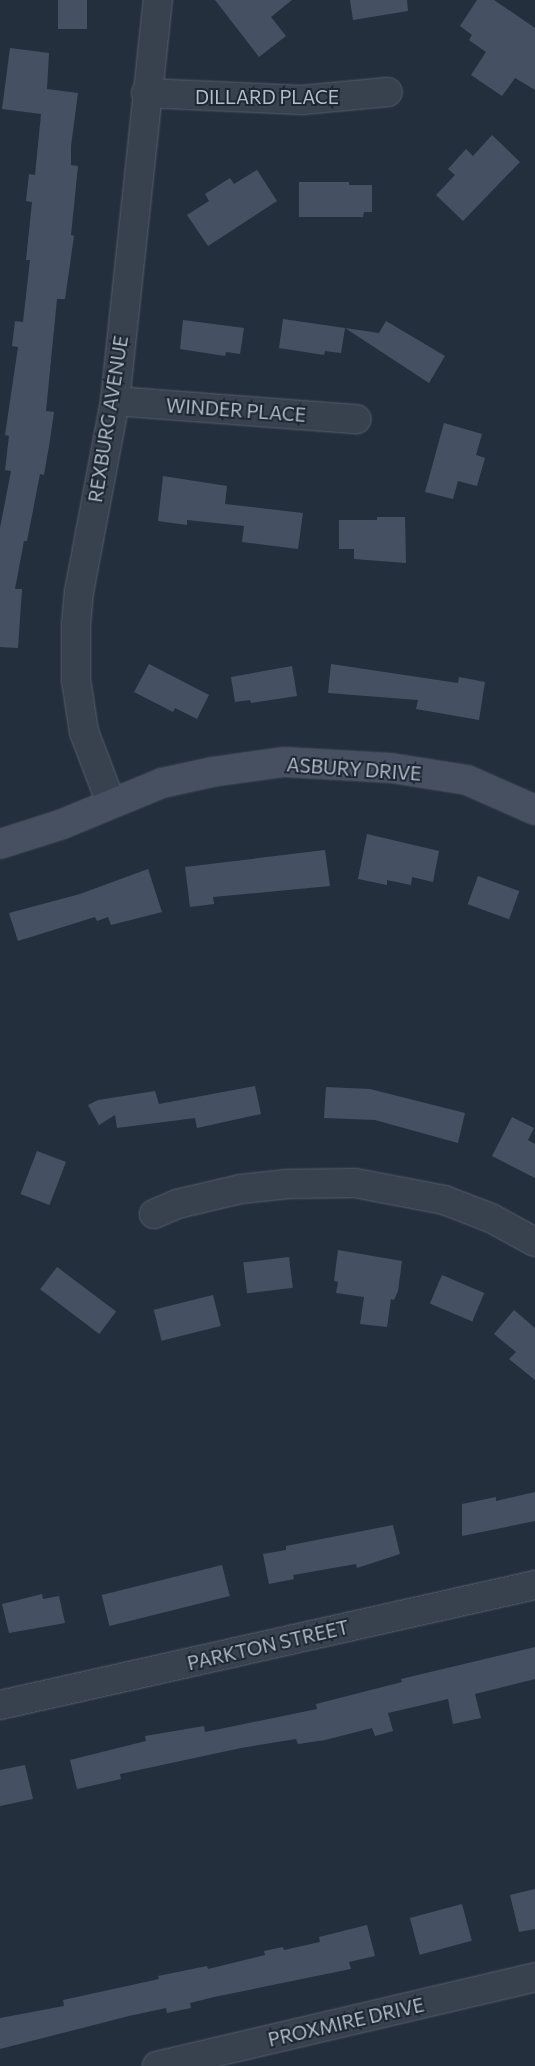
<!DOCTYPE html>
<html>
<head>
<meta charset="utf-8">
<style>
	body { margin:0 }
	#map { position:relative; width:535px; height:2066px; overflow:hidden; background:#242f3e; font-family:Commissioner,sans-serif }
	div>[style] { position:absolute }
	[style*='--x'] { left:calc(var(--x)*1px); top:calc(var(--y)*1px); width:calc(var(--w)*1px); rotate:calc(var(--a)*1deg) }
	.building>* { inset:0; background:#455162; transform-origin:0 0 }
	.roads { filter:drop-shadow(0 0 1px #565f6c) drop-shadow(0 0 1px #565f6c) }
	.street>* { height:28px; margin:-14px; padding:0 14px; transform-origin:14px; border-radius:14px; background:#38414e }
	.secondary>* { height:28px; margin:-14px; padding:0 14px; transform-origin:14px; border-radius:14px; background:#465061 }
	span { translate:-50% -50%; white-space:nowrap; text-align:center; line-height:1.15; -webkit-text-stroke:4px #1d2633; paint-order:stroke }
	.street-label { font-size:19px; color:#b4bcc9 }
</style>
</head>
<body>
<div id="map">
	<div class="building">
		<div style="left:58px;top:0;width:29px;height:29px"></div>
		<div style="clip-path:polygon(215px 0,292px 0,271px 17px,286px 36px,259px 57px)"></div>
		<div style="clip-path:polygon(350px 0,407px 0,408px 11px,353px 20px)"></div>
		<div style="clip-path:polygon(477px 0,494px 0,535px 28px,535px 90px,515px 78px,502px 96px,471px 75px,486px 52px,469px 40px,472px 35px,460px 26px)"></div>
		<div style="clip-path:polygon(10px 48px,49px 53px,47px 89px,78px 93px,71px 146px,71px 165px,78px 166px,71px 235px,74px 236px,65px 299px,57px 299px,46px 411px,54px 412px,50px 440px,44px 475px,40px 474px,27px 541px,24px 541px,15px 589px,22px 589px,18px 648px,0 647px,0 528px,11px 471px,5px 470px,9px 436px,5px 435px,18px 347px,12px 346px,15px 321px,23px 322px,30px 260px,26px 260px,32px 202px,26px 201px,29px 174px,35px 175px,41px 114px,2px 109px)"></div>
		<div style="clip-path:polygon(492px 135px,520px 162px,463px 221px,436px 195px,455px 175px,448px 169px,466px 149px,473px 156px)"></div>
		<div style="clip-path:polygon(257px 170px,277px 201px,208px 246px,187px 215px,209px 201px,205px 194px,230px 178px,234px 184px)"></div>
		<div style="clip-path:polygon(299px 182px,349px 182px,349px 185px,372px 185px,372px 212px,364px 212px,363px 217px,299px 217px)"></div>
		<div style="clip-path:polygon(283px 319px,345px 328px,341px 353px,325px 351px,324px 355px,279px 348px)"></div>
		<div style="clip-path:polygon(183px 320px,244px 328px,240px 354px,226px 352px,225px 356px,180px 349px)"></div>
		<div style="clip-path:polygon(386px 321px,445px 356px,429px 383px,345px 328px,379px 333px)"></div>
		<div style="clip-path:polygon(444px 423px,482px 434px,476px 455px,485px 458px,477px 486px,458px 481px,453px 499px,425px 492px)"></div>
		<div style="clip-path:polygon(163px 476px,227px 486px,225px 504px,303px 513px,298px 549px,242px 542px,244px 526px,187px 520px,187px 525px,158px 521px)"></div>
		<div style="clip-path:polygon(377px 517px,405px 517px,406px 563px,354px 559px,354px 549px,339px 549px,339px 520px,377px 520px)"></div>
		<div style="clip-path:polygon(149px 664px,209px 695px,197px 719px,175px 708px,173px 712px,134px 692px)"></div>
		<div style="clip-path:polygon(331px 664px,458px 683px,459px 677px,485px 682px,479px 720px,416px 709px,418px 700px,328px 693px)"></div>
		<div style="clip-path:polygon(292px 666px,297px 696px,251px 703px,250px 700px,235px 702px,231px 677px)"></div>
		<div style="clip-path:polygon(367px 834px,439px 851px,433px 882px,412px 877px,411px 885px,387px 880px,387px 885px,358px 879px)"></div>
		<div style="clip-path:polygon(325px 850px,330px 886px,213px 897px,214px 904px,190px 907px,185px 867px)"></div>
		<div style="clip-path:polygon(148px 869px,162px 912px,111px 925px,108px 917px,97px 921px,95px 917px,18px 941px,9px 913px,80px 894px)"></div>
		<div style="left:478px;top:876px;width:44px;height:30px;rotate:20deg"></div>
		<div style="clip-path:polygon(255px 1086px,261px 1114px,197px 1128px,195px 1118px,117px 1128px,115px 1115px,99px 1125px,88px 1105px,98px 1100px,155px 1091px,159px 1104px)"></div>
		<div style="clip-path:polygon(326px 1087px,370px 1089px,465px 1113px,458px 1143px,375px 1120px,324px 1118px)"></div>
		<div style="clip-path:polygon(512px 1117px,534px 1128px,528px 1140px,535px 1144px,535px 1178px,492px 1156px)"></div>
		<div style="left:37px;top:1151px;width:31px;height:46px;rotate:21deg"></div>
		<div style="clip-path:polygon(338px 1250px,402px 1261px,398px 1291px,394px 1300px,391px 1299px,387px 1327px,360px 1324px,364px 1297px,336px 1293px,338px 1282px,334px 1281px)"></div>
		<div style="left:289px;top:1257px;width:31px;height:46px;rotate:83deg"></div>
		<div style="left:57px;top:1267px;width:74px;height:28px;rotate:37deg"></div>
		<div style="left:442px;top:1275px;width:46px;height:31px;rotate:23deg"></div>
		<div style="left:213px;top:1295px;width:32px;height:61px;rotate:76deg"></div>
		<div style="clip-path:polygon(514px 1310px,535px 1328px,535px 1380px,509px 1359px,516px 1352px,494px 1334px)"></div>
		<div style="clip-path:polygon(535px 1492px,535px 1521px,462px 1536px,462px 1504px,496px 1497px,496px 1501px)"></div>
		<div style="clip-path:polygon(393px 1525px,400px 1554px,357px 1568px,356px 1564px,293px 1575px,294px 1579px,269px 1584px,263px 1554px,286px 1550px,286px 1546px)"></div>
		<div style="left:222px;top:1565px;width:32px;height:124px;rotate:76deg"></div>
		<div style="clip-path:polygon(42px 1594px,43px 1599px,59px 1596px,65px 1623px,9px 1633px,2px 1604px)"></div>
		<div style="clip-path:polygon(535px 1647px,535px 1679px,475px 1694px,481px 1718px,453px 1724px,448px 1699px,388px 1713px,393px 1731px,375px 1736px,372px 1728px,325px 1740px,298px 1744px,296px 1739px,241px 1748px,120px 1774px,121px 1779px,77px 1789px,70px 1760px,146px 1741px,145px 1736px,204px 1726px,205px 1732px,317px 1709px,316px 1704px,402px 1682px,401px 1679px)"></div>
		<div style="clip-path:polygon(25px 1765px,33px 1799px,0 1806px,0 1770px)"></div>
		<div style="clip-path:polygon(535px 1889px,535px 1929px,519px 1932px,510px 1895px)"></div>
		<div style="left:462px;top:1904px;width:38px;height:54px;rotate:75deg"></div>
		<div style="clip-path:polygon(367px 1925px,375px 1956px,349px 1962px,351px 1969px,214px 1997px,190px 2003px,191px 2008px,167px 2013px,166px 2008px,129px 2016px,0 2049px,0 2018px,64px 2006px,63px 2000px,159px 1979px,158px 1976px,207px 1966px,208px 1969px,265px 1955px,264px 1951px,283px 1947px,284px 1950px,320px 1942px,319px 1937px)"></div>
	</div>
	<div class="roads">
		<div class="street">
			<div style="--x:146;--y:93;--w:156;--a:2.6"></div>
			<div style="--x:302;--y:100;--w:86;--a:-5.3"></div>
			<div style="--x:115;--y:401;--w:242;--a:4.3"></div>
			<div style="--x:111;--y:803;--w:76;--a:-110.8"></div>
			<div style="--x:84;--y:732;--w:53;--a:-98.7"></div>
			<div style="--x:76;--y:680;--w:55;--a:-90"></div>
			<div style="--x:76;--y:625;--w:33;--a:-85"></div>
			<div style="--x:79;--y:592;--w:194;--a:-79.3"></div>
			<div style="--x:115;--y:401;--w:403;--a:-83.9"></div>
			<div style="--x:154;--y:1214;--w:25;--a:-23"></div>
			<div style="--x:177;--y:1204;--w:66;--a:-13.2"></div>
			<div style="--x:241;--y:1189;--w:47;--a:-6.1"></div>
			<div style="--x:288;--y:1184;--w:67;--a:-0.9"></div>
			<div style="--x:355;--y:1183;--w:91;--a:10.8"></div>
			<div style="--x:444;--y:1200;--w:50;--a:21"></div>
			<div style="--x:491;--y:1218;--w:50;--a:28.6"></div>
			<div style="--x:0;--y:1705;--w:548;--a:-12.64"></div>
			<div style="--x:157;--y:2066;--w:388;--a:-13.2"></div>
		</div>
		<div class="secondary">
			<div style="--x:0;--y:844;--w:63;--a:-17.6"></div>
			<div style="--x:60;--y:825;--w:110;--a:-22.4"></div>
			<div style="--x:162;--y:783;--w:51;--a:-12.4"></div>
			<div style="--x:212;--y:772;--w:73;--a:-7.9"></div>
			<div style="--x:284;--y:762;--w:107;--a:3.2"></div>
			<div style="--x:391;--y:768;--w:77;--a:9"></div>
			<div style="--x:467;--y:780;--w:74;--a:23.8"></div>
		</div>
	</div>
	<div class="street-label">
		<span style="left:267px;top:97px">DILLARD PLACE</span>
		<span style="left:236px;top:410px;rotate:4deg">WINDER PLACE</span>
		<span style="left:108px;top:419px;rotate:-81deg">REXBURG AVENUE</span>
		<span style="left:354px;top:769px;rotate:4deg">ASBURY DRIVE</span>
		<span style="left:268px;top:1645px;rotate:-13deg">PARKTON STREET</span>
		<span style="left:346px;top:2022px;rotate:-13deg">PROXMIRE DRIVE</span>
	</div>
</div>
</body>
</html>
